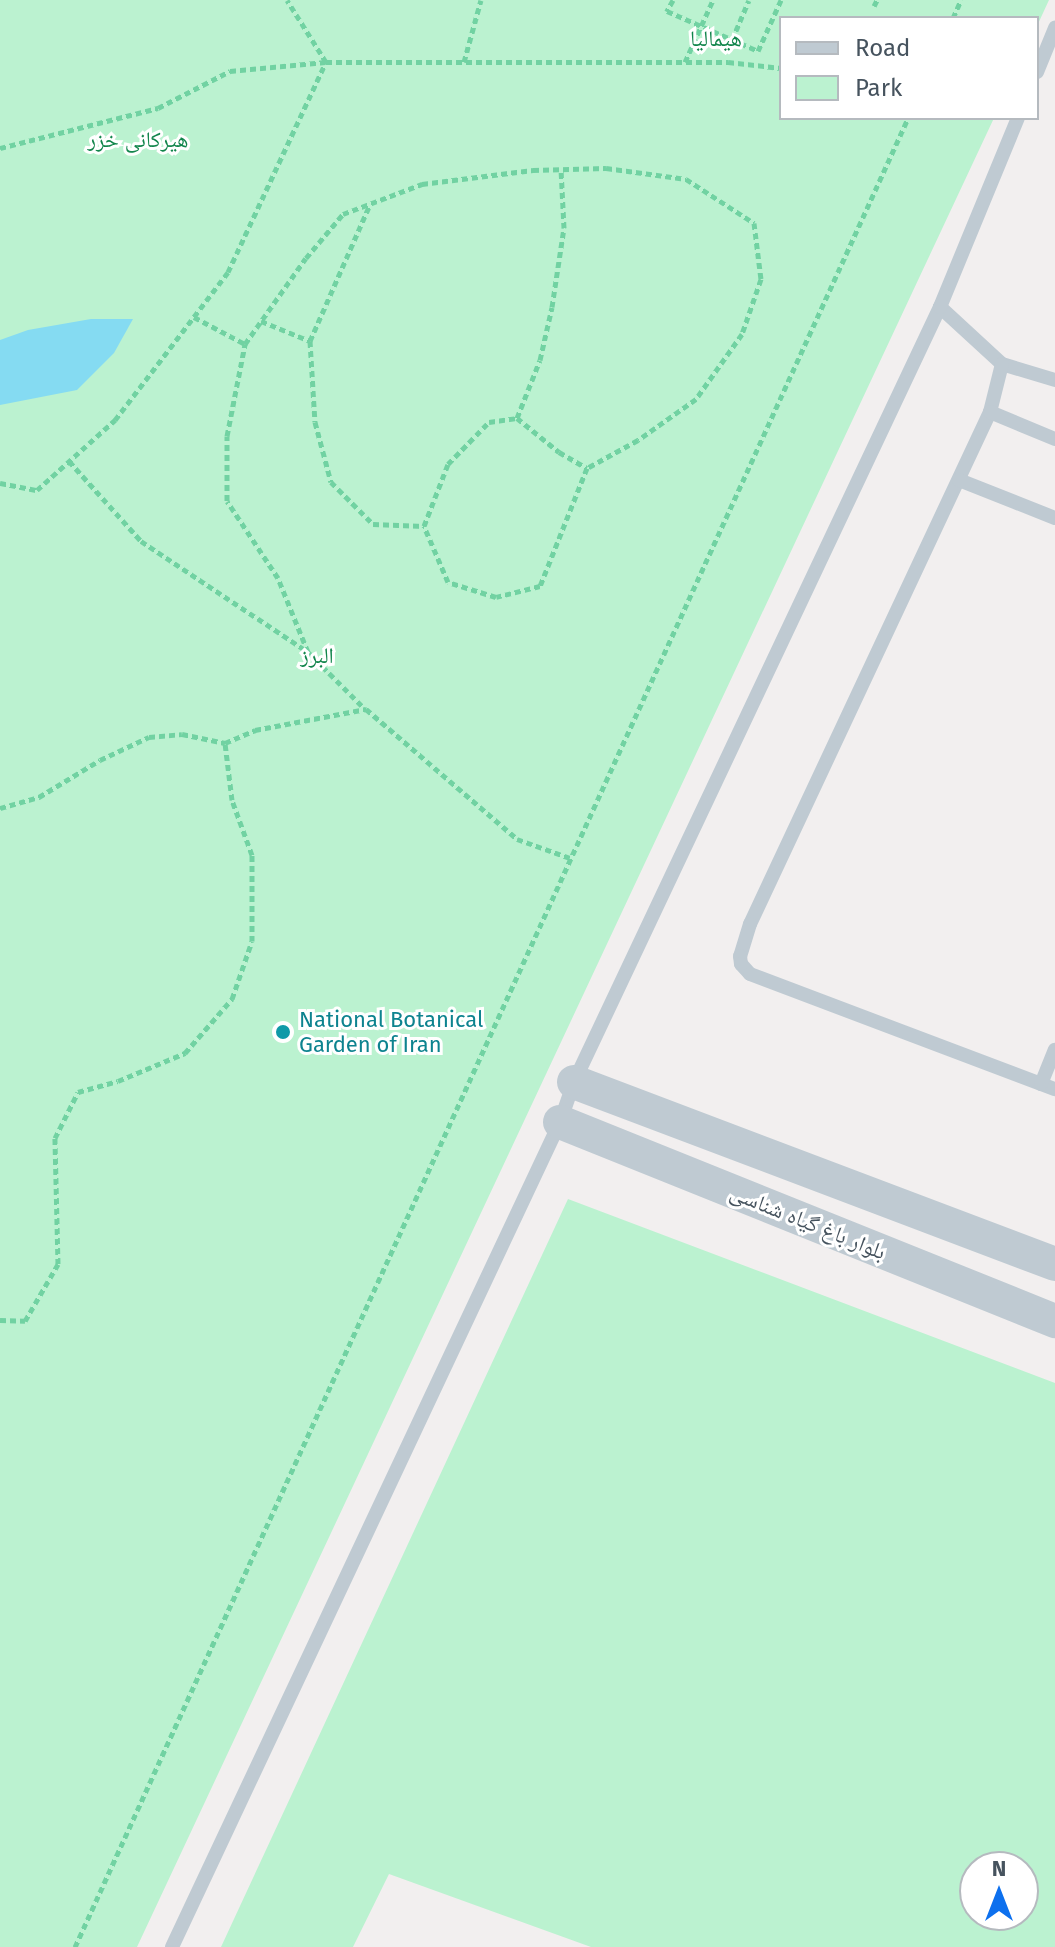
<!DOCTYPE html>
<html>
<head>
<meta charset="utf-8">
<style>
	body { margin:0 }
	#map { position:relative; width:1055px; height:1947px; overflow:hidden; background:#f2efef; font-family:"Fira Sans","Noto Naskh Arabic",sans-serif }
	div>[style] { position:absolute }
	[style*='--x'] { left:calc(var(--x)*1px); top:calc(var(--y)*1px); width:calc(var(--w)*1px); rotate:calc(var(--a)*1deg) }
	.green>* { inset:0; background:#bbf2d0 }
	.water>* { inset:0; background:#85dbf2 }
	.path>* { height:5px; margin-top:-2.5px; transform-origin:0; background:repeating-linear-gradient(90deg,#71d2a2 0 6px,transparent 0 10px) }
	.service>* { height:14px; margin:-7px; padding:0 7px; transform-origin:7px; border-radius:7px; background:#bfcad2 }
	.tertiary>* { height:34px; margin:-17px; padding:0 17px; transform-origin:17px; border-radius:17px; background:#bfcad2 }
	.dots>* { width:22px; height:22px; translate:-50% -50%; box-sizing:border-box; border:4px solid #fff; border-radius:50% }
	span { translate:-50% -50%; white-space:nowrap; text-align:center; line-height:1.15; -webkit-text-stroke:6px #fff; paint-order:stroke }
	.park-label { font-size:22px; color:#11854b }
	.culture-label { font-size:22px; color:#0d838f }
	.left { translate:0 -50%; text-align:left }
	.street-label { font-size:22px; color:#46535e }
	.legend { position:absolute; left:779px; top:16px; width:260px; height:104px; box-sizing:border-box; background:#fff; border:2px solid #b5babf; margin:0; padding:10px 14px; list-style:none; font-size:24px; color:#46535e }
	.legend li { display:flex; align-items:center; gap:16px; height:40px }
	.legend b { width:40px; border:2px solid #b5babf }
	.north { position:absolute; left:959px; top:1851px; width:80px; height:80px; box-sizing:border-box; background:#fff; border:2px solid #b5babf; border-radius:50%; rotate:0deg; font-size:22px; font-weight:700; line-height:32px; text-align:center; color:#46535e }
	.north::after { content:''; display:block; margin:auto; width:28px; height:36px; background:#0d70ee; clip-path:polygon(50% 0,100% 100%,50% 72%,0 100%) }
</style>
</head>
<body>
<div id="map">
	<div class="green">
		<div style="clip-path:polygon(0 0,1049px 0,1037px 26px,1037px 18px,781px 18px,781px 118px,994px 118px,137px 1947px,0 1947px)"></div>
		<div style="clip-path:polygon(evenodd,568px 1199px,1055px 1383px,1055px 1947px,591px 1947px,389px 1874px,353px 1947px,221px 1947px,568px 1199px,975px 1867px,1023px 1867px,1023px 1915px,975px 1915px,975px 1867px)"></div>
	</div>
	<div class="water">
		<div style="clip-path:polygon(91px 319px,133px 319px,114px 353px,77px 390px,0 405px,0 340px,28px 330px)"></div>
	</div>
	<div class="path">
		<div style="--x:673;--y:0;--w:13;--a:119"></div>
		<div style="--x:667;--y:11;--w:99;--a:23.7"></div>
		<div style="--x:758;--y:51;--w:56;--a:-65.7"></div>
		<div style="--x:874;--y:6;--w:7;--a:-63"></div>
		<div style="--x:953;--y:18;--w:20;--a:-66"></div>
		<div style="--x:732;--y:40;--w:43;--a:-67"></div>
		<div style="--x:464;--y:62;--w:64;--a:-74.7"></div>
		<div style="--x:685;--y:62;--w:68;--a:-65.7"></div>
		<div style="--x:0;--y:148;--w:163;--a:-14.2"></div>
		<div style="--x:158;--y:108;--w:81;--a:-27.2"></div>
		<div style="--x:230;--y:71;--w:96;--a:-5.4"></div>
		<div style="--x:326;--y:62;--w:73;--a:-122.2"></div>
		<div style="--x:194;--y:317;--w:58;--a:27.9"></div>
		<div style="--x:261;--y:321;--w:53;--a:22.2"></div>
		<div style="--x:310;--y:341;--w:81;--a:86.5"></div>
		<div style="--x:315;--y:422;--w:62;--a:75.1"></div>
		<div style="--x:331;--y:482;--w:59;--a:45"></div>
		<div style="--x:373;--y:524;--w:51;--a:2.2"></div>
		<div style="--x:310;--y:341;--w:150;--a:-66.3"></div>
		<div style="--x:517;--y:418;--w:62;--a:-68.4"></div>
		<div style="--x:540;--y:360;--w:54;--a:-77.2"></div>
		<div style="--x:552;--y:307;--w:80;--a:-81.4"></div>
		<div style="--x:564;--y:228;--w:59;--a:-92.9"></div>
		<div style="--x:69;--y:461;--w:108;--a:48"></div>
		<div style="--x:141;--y:541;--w:201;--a:33.6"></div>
		<div style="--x:308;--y:652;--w:81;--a:45"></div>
		<div style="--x:0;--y:483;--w:38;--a:11"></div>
		<div style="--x:37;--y:490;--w:105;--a:-41.9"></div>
		<div style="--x:115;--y:420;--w:186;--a:-52.6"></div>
		<div style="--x:228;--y:272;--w:232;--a:-65"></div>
		<div style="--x:326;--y:62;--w:402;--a:0"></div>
		<div style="--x:728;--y:62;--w:53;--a:6.5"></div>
		<div style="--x:308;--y:652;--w:80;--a:-112.1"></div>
		<div style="--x:278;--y:578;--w:92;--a:-123.5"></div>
		<div style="--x:227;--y:501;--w:65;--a:-90"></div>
		<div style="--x:227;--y:436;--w:94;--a:-78.9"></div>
		<div style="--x:245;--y:344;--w:105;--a:-54.7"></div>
		<div style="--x:306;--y:258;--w:57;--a:-49.9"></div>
		<div style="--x:343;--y:214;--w:85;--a:-20.8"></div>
		<div style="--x:422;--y:184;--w:112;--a:-7.2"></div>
		<div style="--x:533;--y:170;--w:73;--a:-1.6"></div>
		<div style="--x:606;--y:168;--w:81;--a:7.8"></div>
		<div style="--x:686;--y:179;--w:81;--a:32.9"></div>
		<div style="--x:754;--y:223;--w:56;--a:82.9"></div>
		<div style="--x:761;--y:279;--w:58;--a:109.1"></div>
		<div style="--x:742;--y:334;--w:80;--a:125.3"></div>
		<div style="--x:696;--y:399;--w:71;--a:144.7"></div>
		<div style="--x:638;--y:440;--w:58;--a:151.2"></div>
		<div style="--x:587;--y:468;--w:127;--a:111.7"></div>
		<div style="--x:540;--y:586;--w:45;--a:166"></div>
		<div style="--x:496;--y:597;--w:50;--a:-162.6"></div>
		<div style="--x:448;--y:582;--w:61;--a:-113.2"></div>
		<div style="--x:424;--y:526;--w:66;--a:-68.8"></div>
		<div style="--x:448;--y:464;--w:59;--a:-45.7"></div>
		<div style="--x:489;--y:422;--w:28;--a:-8"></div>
		<div style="--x:517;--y:418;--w:54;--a:39"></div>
		<div style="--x:559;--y:452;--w:32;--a:30"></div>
		<div style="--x:0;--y:808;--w:41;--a:-15.8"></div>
		<div style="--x:39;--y:797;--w:71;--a:-31.2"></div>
		<div style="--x:100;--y:760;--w:54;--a:-25.1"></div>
		<div style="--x:149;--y:737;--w:33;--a:-5"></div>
		<div style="--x:182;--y:734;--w:44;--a:11.8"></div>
		<div style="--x:0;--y:1320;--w:25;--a:2"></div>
		<div style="--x:25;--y:1321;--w:66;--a:-59.9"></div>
		<div style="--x:58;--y:1264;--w:126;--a:-91.4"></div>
		<div style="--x:55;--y:1138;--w:51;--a:-63.4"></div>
		<div style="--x:78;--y:1092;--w:41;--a:-15.4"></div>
		<div style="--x:118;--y:1081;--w:73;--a:-22.7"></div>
		<div style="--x:185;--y:1053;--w:72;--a:-49"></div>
		<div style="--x:232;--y:999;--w:61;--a:-71"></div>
		<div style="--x:252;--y:941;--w:86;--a:-90"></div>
		<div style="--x:252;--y:855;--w:59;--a:-110"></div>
		<div style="--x:232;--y:800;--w:57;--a:-97"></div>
		<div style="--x:225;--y:743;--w:33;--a:-23"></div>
		<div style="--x:255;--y:730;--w:113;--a:-10.7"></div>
		<div style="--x:366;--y:709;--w:199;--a:40.7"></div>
		<div style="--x:517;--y:839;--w:56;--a:19.7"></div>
		<div style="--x:75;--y:1947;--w:2010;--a:-65.51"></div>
	</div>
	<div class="service">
		<div style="--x:1037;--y:72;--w:48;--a:-67.8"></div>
		<div style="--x:940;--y:307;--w:84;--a:42.6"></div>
		<div style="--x:1002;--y:364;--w:55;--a:16.8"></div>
		<div style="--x:1002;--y:364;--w:49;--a:104"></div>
		<div style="--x:990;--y:412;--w:565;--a:115.11"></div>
		<div style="--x:750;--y:924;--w:34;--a:107"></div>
		<div style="--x:740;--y:956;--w:8;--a:83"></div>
		<div style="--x:741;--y:964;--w:13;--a:48"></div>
		<div style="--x:750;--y:974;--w:326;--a:20.7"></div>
		<div style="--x:990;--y:412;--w:70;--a:22.6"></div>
		<div style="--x:959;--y:480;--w:103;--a:21.6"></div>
		<div style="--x:1041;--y:1084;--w:37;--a:-68"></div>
		<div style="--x:172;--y:1947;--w:912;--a:-64.81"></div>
		<div style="--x:560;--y:1122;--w:42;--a:-70.7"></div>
		<div style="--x:574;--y:1082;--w:857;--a:-64.72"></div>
		<div style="--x:940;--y:307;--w:204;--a:-67.6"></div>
	</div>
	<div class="tertiary">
		<div style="--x:574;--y:1082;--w:514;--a:20.73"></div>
		<div style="--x:560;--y:1122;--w:534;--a:21.9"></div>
	</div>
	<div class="dots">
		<div style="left:283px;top:1032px;background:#0f9aa8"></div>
	</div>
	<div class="park-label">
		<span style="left:716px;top:39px">هیمالیا</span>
		<span style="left:138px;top:140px">هیرکانی خزر</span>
		<span style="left:317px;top:656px">البرز</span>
	</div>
	<div class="culture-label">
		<span class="left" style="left:299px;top:1032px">National Botanical<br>Garden of Iran</span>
	</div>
	<div class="street-label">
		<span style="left:808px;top:1222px;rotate:22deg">بلوار باغ گیاه شناسی</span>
	</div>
	<ul class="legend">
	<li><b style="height:10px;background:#bfcad2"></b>Road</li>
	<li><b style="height:22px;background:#bbf2d0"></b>Park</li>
	</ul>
	<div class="north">N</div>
</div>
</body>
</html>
